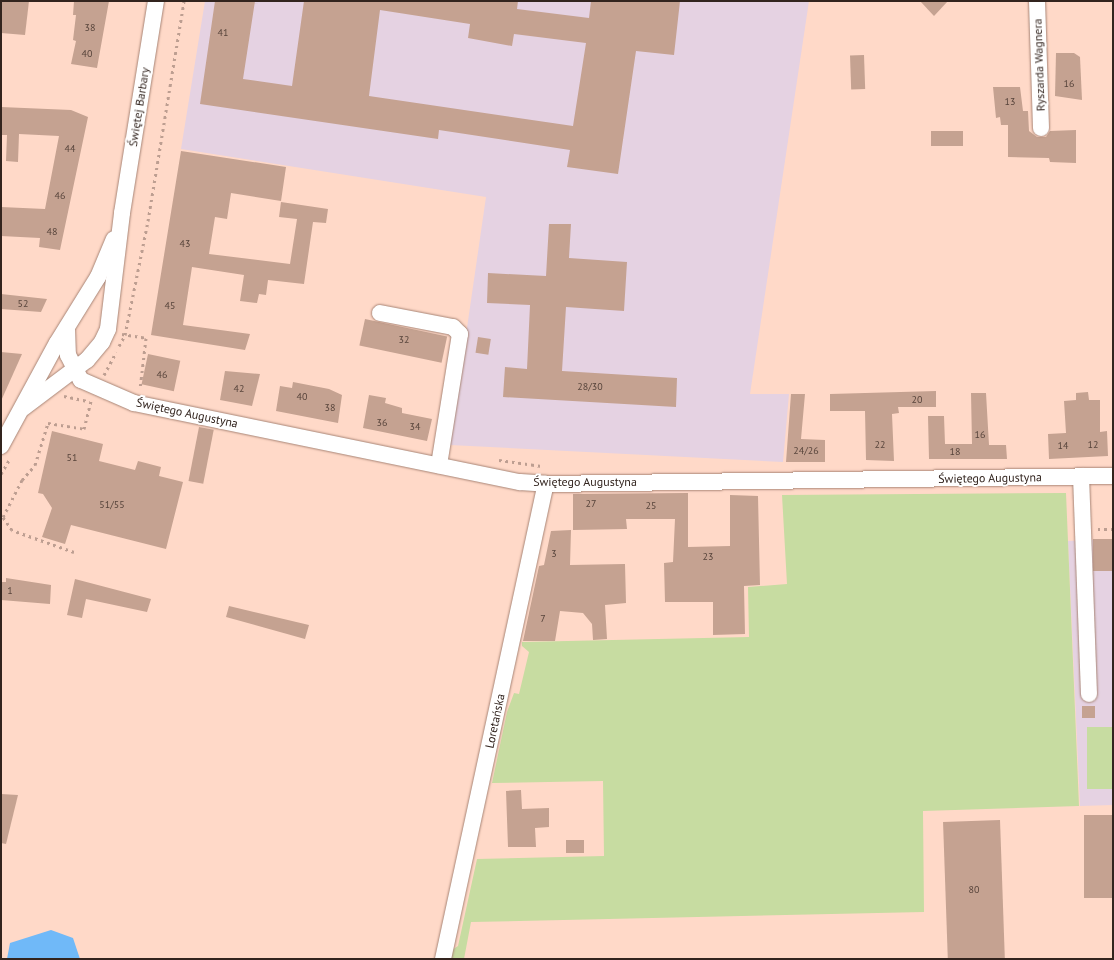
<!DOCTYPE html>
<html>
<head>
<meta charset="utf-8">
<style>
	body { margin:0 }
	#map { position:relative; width:1114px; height:960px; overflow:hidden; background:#ffd9c8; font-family:"PT Sans",sans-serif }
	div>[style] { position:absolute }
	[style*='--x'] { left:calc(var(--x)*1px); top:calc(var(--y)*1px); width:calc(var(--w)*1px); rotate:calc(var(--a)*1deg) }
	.education>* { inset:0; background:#e5d2e2 }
	.green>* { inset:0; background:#c7dca1; transform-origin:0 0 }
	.water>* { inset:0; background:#70b9f8 }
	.building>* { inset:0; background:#c5a291; transform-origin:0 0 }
	.path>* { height:3px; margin-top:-1.5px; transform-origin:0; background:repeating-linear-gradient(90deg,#bd9e91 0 2.5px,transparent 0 6.5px) }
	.roads { filter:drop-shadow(0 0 1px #a88576) drop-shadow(0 0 1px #a88576) }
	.minor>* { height:16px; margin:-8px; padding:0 8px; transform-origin:8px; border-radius:8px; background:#fff }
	span { translate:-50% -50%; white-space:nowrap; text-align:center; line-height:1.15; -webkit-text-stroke:4px #fff; paint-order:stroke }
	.number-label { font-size:10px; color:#57443b }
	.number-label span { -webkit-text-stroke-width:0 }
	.street-label { font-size:12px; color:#32241e }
	.frame { position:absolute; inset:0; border:2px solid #32241e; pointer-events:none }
</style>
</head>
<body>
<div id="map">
	<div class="education">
		<div style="clip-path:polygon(205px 1px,809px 1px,750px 394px,789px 394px,783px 462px,450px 445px,486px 197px,181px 149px)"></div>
		<div style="clip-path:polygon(1113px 539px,1113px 805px,1080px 806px,1068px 541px)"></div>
	</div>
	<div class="green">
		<div style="clip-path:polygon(1066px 493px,1079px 806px,923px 811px,924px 912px,471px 922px,464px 959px,450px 959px,452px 950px,458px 946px,477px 859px,604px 856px,603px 781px,492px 783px,507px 712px,514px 693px,519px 694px,529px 652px,522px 646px,522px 642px,749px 637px,748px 587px,787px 584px,782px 495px)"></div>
		<div style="left:1113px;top:727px;width:62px;height:26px;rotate:90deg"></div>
	</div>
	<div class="water">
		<div style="clip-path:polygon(51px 930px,73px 938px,80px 959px,7px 959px,10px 943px)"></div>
	</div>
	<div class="building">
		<div style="clip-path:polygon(1px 1px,29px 1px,25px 35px,1px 33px)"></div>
		<div style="clip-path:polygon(74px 1px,109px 1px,97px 68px,71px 64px,76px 41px,73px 40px,76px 15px,73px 15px)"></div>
		<div style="clip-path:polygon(evenodd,215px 1px,255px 1px,243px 79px,292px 86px,304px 1px,518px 1px,517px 9px,589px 18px,591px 1px,680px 1px,674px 55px,636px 51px,618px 174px,567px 167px,570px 150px,439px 130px,438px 139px,200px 104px,215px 1px,380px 10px,470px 24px,468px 38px,512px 46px,514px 34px,586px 43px,573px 126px,369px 96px,380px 10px)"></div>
		<div style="clip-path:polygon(920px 1px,948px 1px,934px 16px)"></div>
		<div style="clip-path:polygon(1056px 53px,1074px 53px,1080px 57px,1082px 100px,1055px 96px)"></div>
		<div style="left:864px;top:55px;width:34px;height:14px;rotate:88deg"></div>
		<div style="clip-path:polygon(993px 87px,1020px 87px,1023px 111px,1028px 111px,1029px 131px,1037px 137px,1046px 137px,1050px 131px,1076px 130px,1076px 163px,1050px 162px,1049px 158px,1008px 157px,1008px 125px,1001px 125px,1000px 117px,996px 118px)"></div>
		<div style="clip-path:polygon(1px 107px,71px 110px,88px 117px,60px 250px,39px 247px,40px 238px,1px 236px,1px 207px,45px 209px,59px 136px,19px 134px,18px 162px,6px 161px,7px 135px,1px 135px)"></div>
		<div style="left:931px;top:131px;width:32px;height:15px"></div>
		<div style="clip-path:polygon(181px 151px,286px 167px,281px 201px,231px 193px,227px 219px,215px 217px,209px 254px,290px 264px,297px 219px,279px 217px,281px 202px,328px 209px,326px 223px,313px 222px,304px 284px,268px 280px,266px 295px,259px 294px,257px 303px,240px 301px,244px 275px,192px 267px,183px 325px,250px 334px,245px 350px,151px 335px)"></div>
		<div style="clip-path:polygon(549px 224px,571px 224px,569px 258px,627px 262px,624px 311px,566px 307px,562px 371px,677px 378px,676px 407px,503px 397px,505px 367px,527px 369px,530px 305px,487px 303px,488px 273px,546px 276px)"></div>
		<div style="clip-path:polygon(1px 294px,47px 299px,41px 312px,1px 309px)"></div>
		<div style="left:365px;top:319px;width:84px;height:27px;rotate:12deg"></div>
		<div style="left:478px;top:337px;width:13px;height:16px;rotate:9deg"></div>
		<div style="clip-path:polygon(1px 352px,22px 354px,1px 401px)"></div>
		<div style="left:148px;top:354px;width:33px;height:31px;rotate:12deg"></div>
		<div style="clip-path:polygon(225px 371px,260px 374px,252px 406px,220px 400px)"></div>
		<div style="clip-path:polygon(293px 382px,329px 389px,342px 395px,338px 423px,276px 411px,280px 386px,292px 388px)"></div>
		<div style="clip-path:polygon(936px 391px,936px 407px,898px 407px,899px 413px,892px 414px,894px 461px,866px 460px,865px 411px,830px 411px,830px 394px)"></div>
		<div style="clip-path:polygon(1088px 392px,1089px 400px,1100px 400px,1100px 432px,1107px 431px,1108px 456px,1049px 459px,1048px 434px,1066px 433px,1064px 401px,1076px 400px,1076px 393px)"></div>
		<div style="clip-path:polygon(971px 393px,986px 393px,989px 445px,1006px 445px,1007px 459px,929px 459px,928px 416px,944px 416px,945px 444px,972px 444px)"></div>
		<div style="clip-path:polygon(791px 394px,805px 394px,801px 439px,825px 440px,825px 462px,786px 462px)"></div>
		<div style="clip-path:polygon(369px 395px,386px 398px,385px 403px,402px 408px,402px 413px,432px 419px,427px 441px,363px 428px)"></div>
		<div style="left:199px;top:427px;width:15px;height:55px;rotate:11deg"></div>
		<div style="clip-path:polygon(52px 431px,103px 444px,99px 461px,135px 470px,138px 461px,161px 467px,159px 476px,183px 482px,166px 549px,71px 525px,65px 544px,42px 537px,52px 508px,43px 494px,38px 493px)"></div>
		<div style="clip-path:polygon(688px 493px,688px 547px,730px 546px,730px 495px,758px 496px,760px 585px,744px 586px,745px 634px,713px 635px,713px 602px,665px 602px,664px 563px,673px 562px,675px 519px,626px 519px,627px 529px,573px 530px,573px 494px)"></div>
		<div style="clip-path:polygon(571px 530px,570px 565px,625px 564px,626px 603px,605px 605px,607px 639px,593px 640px,592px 624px,583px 613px,560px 611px,555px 641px,523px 641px,539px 566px,544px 565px,551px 531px)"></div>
		<div style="left:1113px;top:539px;width:32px;height:20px;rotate:90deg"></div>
		<div style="clip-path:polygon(6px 578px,51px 585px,50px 604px,1px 600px,1px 582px,6px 582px)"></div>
		<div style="clip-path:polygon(75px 579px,151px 599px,147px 612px,86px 599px,82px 618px,67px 615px)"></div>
		<div style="clip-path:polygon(229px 606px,309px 625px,305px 639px,226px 617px)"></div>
		<div style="left:1082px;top:706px;width:13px;height:12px"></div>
		<div style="clip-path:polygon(521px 790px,522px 809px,549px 808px,549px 827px,535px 828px,536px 847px,508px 847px,506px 791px)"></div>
		<div style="clip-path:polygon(1px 794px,18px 795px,6px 844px,1px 843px)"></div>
		<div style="left:1113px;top:815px;width:83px;height:29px;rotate:90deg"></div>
		<div style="left:1000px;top:820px;width:139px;height:57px;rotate:88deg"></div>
		<div style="left:584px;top:840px;width:13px;height:18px;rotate:90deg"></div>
	</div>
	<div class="path">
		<div style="--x:122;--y:334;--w:24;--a:9"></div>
		<div style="--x:146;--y:338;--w:51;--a:96.7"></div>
		<div style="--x:119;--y:346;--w:13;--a:-61"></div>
		<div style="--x:125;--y:335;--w:116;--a:-78.6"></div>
		<div style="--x:148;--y:221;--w:223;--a:-80.7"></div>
		<div style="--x:104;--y:375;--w:26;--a:-62"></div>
		<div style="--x:64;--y:396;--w:24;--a:12"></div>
		<div style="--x:499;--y:460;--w:43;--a:7.9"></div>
		<div style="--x:1;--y:474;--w:16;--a:-60"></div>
		<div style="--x:1098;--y:529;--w:15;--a:0"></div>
		<div style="--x:74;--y:552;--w:66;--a:-160.5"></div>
		<div style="--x:12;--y:530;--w:16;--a:-125"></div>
		<div style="--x:3;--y:517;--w:42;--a:-62.8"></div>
		<div style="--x:22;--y:480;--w:20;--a:-49"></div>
		<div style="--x:35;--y:465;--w:44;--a:-72.8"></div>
		<div style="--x:48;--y:423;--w:36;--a:9"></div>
		<div style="--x:84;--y:429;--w:29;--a:-76"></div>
	</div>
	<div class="roads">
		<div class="minor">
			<div style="--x:1037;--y:1;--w:127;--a:88.2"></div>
			<div style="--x:380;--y:313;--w:74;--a:10.9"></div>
			<div style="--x:453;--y:327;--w:10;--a:45"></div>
			<div style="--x:460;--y:334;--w:133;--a:99.1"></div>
			<div style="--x:67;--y:329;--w:26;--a:88"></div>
			<div style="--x:68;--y:355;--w:28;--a:63"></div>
			<div style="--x:81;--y:380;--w:58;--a:23.5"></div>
			<div style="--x:134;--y:403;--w:394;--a:11.6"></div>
			<div style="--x:520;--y:482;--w:26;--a:4"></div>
			<div style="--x:546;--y:484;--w:567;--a:-0.81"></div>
			<div style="--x:23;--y:408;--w:80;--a:-36.9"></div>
			<div style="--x:87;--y:360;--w:23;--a:-50"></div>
			<div style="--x:102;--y:342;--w:14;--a:-65"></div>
			<div style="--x:108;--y:329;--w:117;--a:-83.1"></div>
			<div style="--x:122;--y:213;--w:215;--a:-80.9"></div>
			<div style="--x:1;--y:446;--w:117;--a:-61.5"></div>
			<div style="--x:57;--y:343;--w:78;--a:-58.2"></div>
			<div style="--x:98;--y:277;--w:41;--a:-67.2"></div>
			<div style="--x:1081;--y:476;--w:218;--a:87.9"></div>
			<div style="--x:443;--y:959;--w:486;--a:-77.8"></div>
		</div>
	</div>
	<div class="number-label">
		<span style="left:90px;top:28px">38</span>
		<span style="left:223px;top:33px">41</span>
		<span style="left:87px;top:54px">40</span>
		<span style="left:1069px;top:84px">16</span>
		<span style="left:1010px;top:102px">13</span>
		<span style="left:70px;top:149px">44</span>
		<span style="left:60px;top:196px">46</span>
		<span style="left:52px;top:232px">48</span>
		<span style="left:185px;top:244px">43</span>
		<span style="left:23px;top:304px">52</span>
		<span style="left:170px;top:306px">45</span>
		<span style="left:404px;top:340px">32</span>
		<span style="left:162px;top:375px">46</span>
		<span style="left:590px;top:387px">28/30</span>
		<span style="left:239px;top:389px">42</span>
		<span style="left:302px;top:397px">40</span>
		<span style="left:917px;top:400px">20</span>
		<span style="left:330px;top:408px">38</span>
		<span style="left:382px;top:423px">36</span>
		<span style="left:415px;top:427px">34</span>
		<span style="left:980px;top:435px">16</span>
		<span style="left:880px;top:445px">22</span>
		<span style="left:1093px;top:445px">12</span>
		<span style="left:1063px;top:446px">14</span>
		<span style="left:806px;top:451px">24/26</span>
		<span style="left:955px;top:452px">18</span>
		<span style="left:72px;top:458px">51</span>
		<span style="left:591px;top:504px">27</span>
		<span style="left:112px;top:505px">51/55</span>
		<span style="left:651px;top:506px">25</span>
		<span style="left:554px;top:554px">3</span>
		<span style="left:708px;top:557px">23</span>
		<span style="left:10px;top:591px">1</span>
		<span style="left:543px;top:619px">7</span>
		<span style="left:974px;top:890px">80</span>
	</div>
	<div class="street-label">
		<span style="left:1039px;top:65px;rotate:-92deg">Ryszarda Wagnera</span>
		<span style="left:139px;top:107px;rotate:-81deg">Świętej Barbary</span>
		<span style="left:187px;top:413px;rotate:12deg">Świętego Augustyna</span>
		<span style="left:990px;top:478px;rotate:-1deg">Świętego Augustyna</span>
		<span style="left:585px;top:482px">Świętego Augustyna</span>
		<span style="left:495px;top:721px;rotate:-78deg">Loretańska</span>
	</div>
	<div class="frame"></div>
</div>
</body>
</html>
